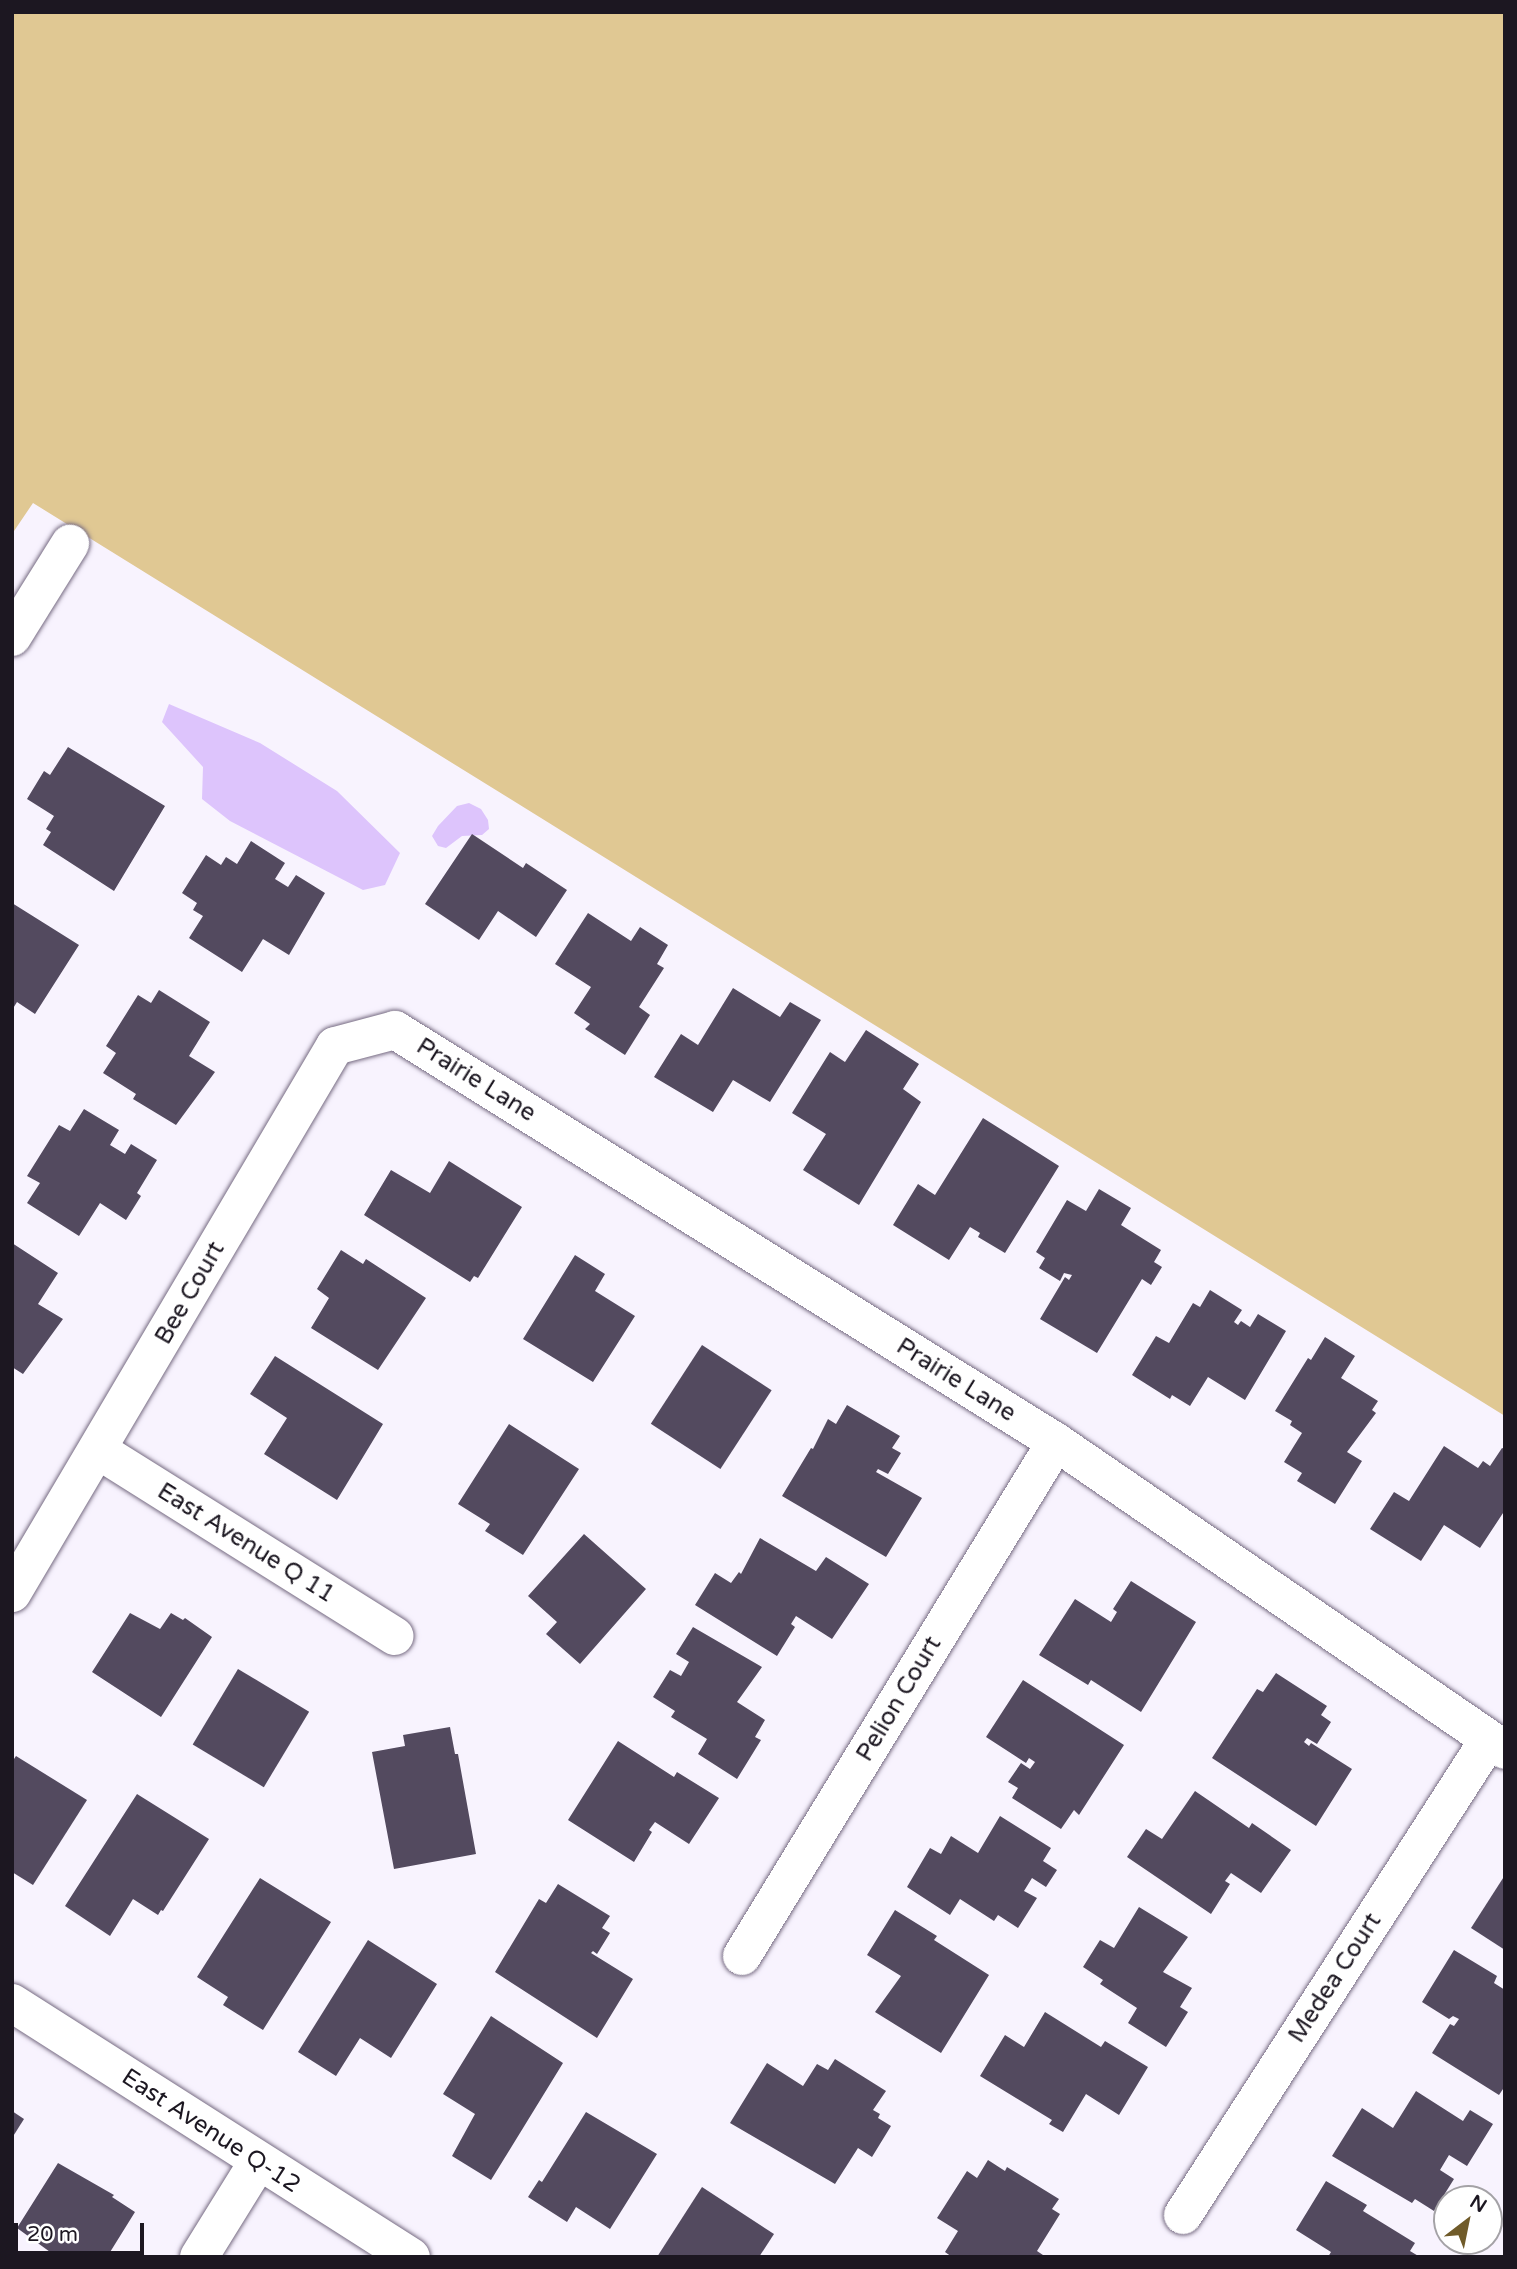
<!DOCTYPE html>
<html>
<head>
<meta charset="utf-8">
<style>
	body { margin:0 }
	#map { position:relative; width:1517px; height:2269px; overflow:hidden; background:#f8f3fe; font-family:"Varela Round",sans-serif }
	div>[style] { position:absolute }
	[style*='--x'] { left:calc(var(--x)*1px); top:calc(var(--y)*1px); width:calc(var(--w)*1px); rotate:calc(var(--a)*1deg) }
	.green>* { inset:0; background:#e0c893 }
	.water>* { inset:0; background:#ddc4fc }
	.building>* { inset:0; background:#534a5f; transform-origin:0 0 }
	.roads { filter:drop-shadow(0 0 2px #766b82) drop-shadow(0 0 2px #766b82) }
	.minor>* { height:38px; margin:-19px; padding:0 19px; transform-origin:19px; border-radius:19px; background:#fff }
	span { translate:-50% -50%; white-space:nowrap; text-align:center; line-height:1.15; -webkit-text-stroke:7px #fff; paint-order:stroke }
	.street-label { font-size:24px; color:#1c1721 }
	.frame { position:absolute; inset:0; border:14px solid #1c1721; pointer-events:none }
	.north { position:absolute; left:1433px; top:2185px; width:70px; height:70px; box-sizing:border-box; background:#fff; border:2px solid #a4a2a6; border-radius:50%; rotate:32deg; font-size:19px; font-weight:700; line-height:28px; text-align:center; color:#1c1721 }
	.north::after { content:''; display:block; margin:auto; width:24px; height:32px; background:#705b2a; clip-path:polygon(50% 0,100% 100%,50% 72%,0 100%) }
	.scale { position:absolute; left:14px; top:2223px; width:130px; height:32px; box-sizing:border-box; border:4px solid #1c1721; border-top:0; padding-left:9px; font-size:21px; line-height:24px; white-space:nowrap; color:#1c1721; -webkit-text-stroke:5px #fff; paint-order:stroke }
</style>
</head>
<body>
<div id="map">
	<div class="green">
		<div style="clip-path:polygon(12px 12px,1505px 12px,1505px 1416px,33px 503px,12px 534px)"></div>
	</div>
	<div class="water">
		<div style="clip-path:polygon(169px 704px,260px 743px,337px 791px,400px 853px,385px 885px,363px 890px,230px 821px,202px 799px,203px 767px,162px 722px)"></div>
		<div style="clip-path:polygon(469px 803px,481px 809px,488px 820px,489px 829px,482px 835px,462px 836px,446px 848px,438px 846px,432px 836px,438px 826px,457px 806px)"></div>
	</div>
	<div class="building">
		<div style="clip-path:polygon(68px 747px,165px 806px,114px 891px,43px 845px,51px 832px,46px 829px,54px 816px,27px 799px,44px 771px,50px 775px)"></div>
		<div style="clip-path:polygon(472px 834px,523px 868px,526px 863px,567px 890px,536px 937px,498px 911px,479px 940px,425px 904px)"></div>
		<div style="clip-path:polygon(251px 841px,285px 863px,275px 879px,288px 887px,296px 875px,325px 893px,289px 955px,263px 939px,242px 972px,189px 938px,203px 916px,193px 910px,197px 903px,182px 893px,206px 855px,221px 865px,226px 857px,237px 864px)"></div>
		<div style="clip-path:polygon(12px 903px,79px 945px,35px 1014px,17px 1002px,12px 1010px)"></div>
		<div style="clip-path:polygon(588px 913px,631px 941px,640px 927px,668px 945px,657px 964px,664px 968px,639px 1007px,650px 1015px,625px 1055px,585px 1029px,590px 1024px,574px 1013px,591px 987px,555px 964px)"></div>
		<div style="clip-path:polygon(733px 988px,780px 1017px,790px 1002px,821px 1020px,770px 1102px,733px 1080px,713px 1112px,654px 1077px,681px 1034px,698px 1045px)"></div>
		<div style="clip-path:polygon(159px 990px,210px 1022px,189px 1056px,215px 1072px,176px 1125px,133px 1099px,136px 1094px,103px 1073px,116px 1053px,106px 1046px,138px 995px,151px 1003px)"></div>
		<div style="clip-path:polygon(866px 1030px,919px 1064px,903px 1089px,921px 1102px,859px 1205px,803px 1170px,826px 1134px,792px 1113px,830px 1052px,845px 1062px)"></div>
		<div style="clip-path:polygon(84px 1109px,119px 1130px,110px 1145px,125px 1154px,131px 1144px,157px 1160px,137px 1193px,141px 1196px,126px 1220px,100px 1203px,79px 1236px,27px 1203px,40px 1183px,27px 1176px,59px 1125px,70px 1131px)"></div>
		<div style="clip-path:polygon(983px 1118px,1059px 1166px,1005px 1253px,978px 1237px,980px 1233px,970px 1227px,949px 1260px,893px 1225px,918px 1184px,935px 1195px)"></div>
		<div style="clip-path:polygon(449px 1161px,522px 1207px,478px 1278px,474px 1276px,470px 1282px,364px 1215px,391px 1170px,430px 1193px)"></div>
		<div style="clip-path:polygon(1099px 1189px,1131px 1208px,1121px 1225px,1161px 1250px,1154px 1262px,1162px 1267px,1151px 1285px,1142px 1279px,1097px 1353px,1040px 1319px,1065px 1277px,1069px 1280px,1072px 1275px,1064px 1273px,1060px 1281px,1039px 1268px,1045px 1258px,1036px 1252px,1067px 1200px,1086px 1211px)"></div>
		<div style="clip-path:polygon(12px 1243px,58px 1273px,38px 1304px,63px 1319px,23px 1374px,12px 1367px)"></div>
		<div style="clip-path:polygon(341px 1250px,363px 1264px,366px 1259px,426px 1298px,378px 1370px,311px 1328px,329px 1298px,317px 1289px)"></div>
		<div style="clip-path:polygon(575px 1255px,605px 1274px,595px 1291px,635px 1316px,593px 1382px,523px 1339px)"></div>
		<div style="clip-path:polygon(1210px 1290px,1242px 1310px,1234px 1322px,1238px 1325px,1241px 1321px,1250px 1327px,1258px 1314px,1286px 1331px,1245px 1400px,1208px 1377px,1190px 1406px,1172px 1395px,1170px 1399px,1132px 1375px,1156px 1336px,1169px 1343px,1193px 1303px,1200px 1307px)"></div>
		<div style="clip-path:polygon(1325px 1337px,1355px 1356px,1341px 1378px,1378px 1401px,1372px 1410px,1376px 1413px,1347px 1452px,1362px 1461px,1335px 1504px,1297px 1481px,1302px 1473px,1284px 1462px,1302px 1433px,1290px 1425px,1292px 1421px,1275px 1411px,1308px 1358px,1311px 1360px)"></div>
		<div style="left:702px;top:1345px;width:83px;height:94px;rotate:33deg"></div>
		<div style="clip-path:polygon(275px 1356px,383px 1424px,337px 1500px,264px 1454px,287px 1418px,250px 1394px)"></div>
		<div style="clip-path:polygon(847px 1405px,900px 1436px,892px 1448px,901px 1453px,888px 1474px,878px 1469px,876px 1472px,922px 1498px,886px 1557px,782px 1496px,811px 1448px,813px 1449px,828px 1419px,836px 1424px)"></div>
		<div style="clip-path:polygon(509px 1424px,579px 1469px,523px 1555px,485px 1531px,490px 1524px,458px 1504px)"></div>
		<div style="clip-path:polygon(1444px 1446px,1478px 1468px,1483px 1461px,1490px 1466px,1502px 1448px,1505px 1449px,1505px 1510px,1480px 1548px,1444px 1525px,1421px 1561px,1370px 1529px,1394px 1492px,1409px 1501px)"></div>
		<div style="clip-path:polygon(584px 1534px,646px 1589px,580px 1664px,546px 1634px,557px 1622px,528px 1596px)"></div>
		<div style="clip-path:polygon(760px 1538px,816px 1571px,826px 1557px,869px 1584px,832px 1639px,796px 1616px,791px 1624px,795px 1627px,777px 1656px,695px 1605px,715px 1573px,731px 1583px,739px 1572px,741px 1574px)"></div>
		<div style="clip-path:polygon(1131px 1581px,1196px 1622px,1141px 1712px,1091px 1680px,1088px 1685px,1039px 1655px,1075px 1599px,1111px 1622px,1117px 1612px,1113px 1609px)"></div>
		<div style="clip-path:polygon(130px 1613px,160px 1629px,171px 1613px,183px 1620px,185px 1618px,212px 1637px,161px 1717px,92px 1672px)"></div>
		<div style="clip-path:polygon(693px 1627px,762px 1667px,737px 1702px,765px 1720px,755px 1737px,761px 1740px,737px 1779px,698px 1754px,707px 1739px,671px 1717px,675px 1711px,653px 1697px,670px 1670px,681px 1676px,689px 1662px,676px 1654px)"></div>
		<div style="left:238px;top:1669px;width:83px;height:88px;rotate:31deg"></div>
		<div style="clip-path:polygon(1276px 1673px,1327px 1706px,1321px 1715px,1331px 1722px,1317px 1744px,1307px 1738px,1304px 1742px,1309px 1746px,1311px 1743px,1352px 1769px,1316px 1826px,1212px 1758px,1257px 1689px,1263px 1692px)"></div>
		<div style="clip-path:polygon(1023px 1680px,1124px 1745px,1079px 1815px,1074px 1810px,1061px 1829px,1012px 1798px,1018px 1788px,1008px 1782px,1021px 1763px,1030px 1769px,1035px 1762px,1029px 1758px,1026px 1763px,986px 1737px)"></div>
		<div style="clip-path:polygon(450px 1727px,455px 1754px,458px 1754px,476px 1854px,394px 1869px,372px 1752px,405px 1746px,403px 1735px)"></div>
		<div style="clip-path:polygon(618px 1741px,674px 1777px,677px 1772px,719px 1798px,689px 1844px,655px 1822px,649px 1830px,652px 1832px,634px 1862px,568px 1820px)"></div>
		<div style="clip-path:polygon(16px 1756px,87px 1800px,33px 1885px,12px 1872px,12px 1762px)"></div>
		<div style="clip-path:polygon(1195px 1791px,1249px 1828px,1252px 1823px,1291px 1850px,1261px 1893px,1231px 1873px,1225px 1881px,1230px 1884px,1211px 1914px,1127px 1857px,1146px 1829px,1162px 1839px)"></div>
		<div style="clip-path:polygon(137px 1794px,209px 1839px,163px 1911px,161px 1910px,158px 1915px,133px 1899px,110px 1936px,65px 1906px)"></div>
		<div style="clip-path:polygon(1000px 1816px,1051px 1848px,1043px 1861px,1057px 1870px,1046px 1887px,1032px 1878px,1024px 1891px,1037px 1898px,1018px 1928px,998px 1915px,994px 1921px,960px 1899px,950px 1915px,907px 1887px,930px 1848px,941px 1854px,951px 1836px,978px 1853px)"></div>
		<div style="clip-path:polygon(1505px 1875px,1505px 1950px,1471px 1928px)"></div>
		<div style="clip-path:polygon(260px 1878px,331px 1922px,263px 2030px,223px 2005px,228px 1997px,197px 1977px)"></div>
		<div style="clip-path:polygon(558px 1884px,610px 1916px,602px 1928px,610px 1933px,597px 1954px,593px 1951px,591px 1953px,633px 1979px,597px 2038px,495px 1972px,539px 1899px,546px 1903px)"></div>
		<div style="clip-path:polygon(1139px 1907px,1188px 1937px,1163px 1972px,1192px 1988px,1180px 2007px,1188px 2012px,1166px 2047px,1128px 2023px,1137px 2008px,1100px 1984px,1103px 1980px,1083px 1967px,1100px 1940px,1114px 1948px)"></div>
		<div style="clip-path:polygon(895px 1910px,937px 1936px,934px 1940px,989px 1975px,941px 2053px,875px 2012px,901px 1976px,867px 1955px)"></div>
		<div style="clip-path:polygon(368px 1940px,437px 1984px,391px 2058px,360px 2038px,336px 2076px,298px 2052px)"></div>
		<div style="clip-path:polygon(1454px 1950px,1497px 1976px,1494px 1983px,1505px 1990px,1505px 2086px,1499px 2095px,1432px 2053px,1450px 2024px,1454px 2026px,1459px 2019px,1453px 2016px,1449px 2019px,1422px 2002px)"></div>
		<div style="clip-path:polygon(1045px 2012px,1101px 2047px,1105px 2041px,1148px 2067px,1119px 2115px,1086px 2094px,1063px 2132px,1049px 2124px,1052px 2120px,980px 2076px,1005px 2035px,1024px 2047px)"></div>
		<div style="clip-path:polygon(491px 2016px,563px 2063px,491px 2180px,452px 2156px,475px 2114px,443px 2094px)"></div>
		<div style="clip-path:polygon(835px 2059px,886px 2091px,873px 2110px,880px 2114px,878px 2118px,891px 2126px,872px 2157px,858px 2148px,835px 2184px,730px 2123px,767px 2063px,803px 2086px,817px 2064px,828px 2070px)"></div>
		<div style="clip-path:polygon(1416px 2091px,1463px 2121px,1470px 2110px,1493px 2124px,1467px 2166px,1449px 2155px,1440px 2170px,1454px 2179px,1434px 2211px,1415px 2199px,1412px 2203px,1332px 2156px,1362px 2108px,1393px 2128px)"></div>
		<div style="clip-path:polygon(12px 2111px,24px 2119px,12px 2138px)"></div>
		<div style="clip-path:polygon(586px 2112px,657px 2154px,610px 2229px,576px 2207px,567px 2222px,528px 2197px,539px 2180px,542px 2182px)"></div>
		<div style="clip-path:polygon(988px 2160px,1005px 2171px,1007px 2167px,1059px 2199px,1052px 2209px,1060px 2214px,1037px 2251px,1046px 2257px,952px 2257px,945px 2252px,958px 2231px,937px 2218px,967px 2171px,977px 2178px)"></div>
		<div style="clip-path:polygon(58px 2163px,114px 2195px,112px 2197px,135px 2212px,107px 2257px,57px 2257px,17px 2228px)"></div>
		<div style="clip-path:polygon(1326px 2181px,1367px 2205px,1363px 2211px,1415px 2243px,1410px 2251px,1420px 2257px,1328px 2257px,1331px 2252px,1296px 2230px)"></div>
		<div style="clip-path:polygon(702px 2187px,774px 2234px,759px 2257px,657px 2257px)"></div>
	</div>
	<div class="roads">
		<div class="minor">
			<div style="--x:12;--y:637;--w:110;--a:-58.1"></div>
			<div style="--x:98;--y:1450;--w:350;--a:32.1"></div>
			<div style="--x:12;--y:1593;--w:635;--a:-59.44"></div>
			<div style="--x:335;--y:1046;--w:62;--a:-14.9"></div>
			<div style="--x:395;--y:1030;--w:779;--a:31.94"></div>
			<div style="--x:1056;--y:1442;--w:544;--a:34.45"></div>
			<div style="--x:742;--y:1956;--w:602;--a:-58.58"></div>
			<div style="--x:12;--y:2003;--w:473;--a:32.5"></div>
			<div style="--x:1183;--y:2215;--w:564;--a:-57.24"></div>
			<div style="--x:199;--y:2257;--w:112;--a:-58.2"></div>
		</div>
	</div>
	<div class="street-label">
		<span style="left:476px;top:1080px;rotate:32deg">Prairie Lane</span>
		<span style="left:190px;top:1293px;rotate:-60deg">Bee Court</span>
		<span style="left:956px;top:1380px;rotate:32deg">Prairie Lane</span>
		<span style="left:246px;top:1543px;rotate:32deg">East Avenue Q 11</span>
		<span style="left:899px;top:1699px;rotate:-59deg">Pelion Court</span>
		<span style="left:1335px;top:1978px;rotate:-57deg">Medea Court</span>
		<span style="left:211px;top:2131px;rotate:33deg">East Avenue Q-12</span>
	</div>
	<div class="frame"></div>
	<div class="north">N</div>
	<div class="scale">20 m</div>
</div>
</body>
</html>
